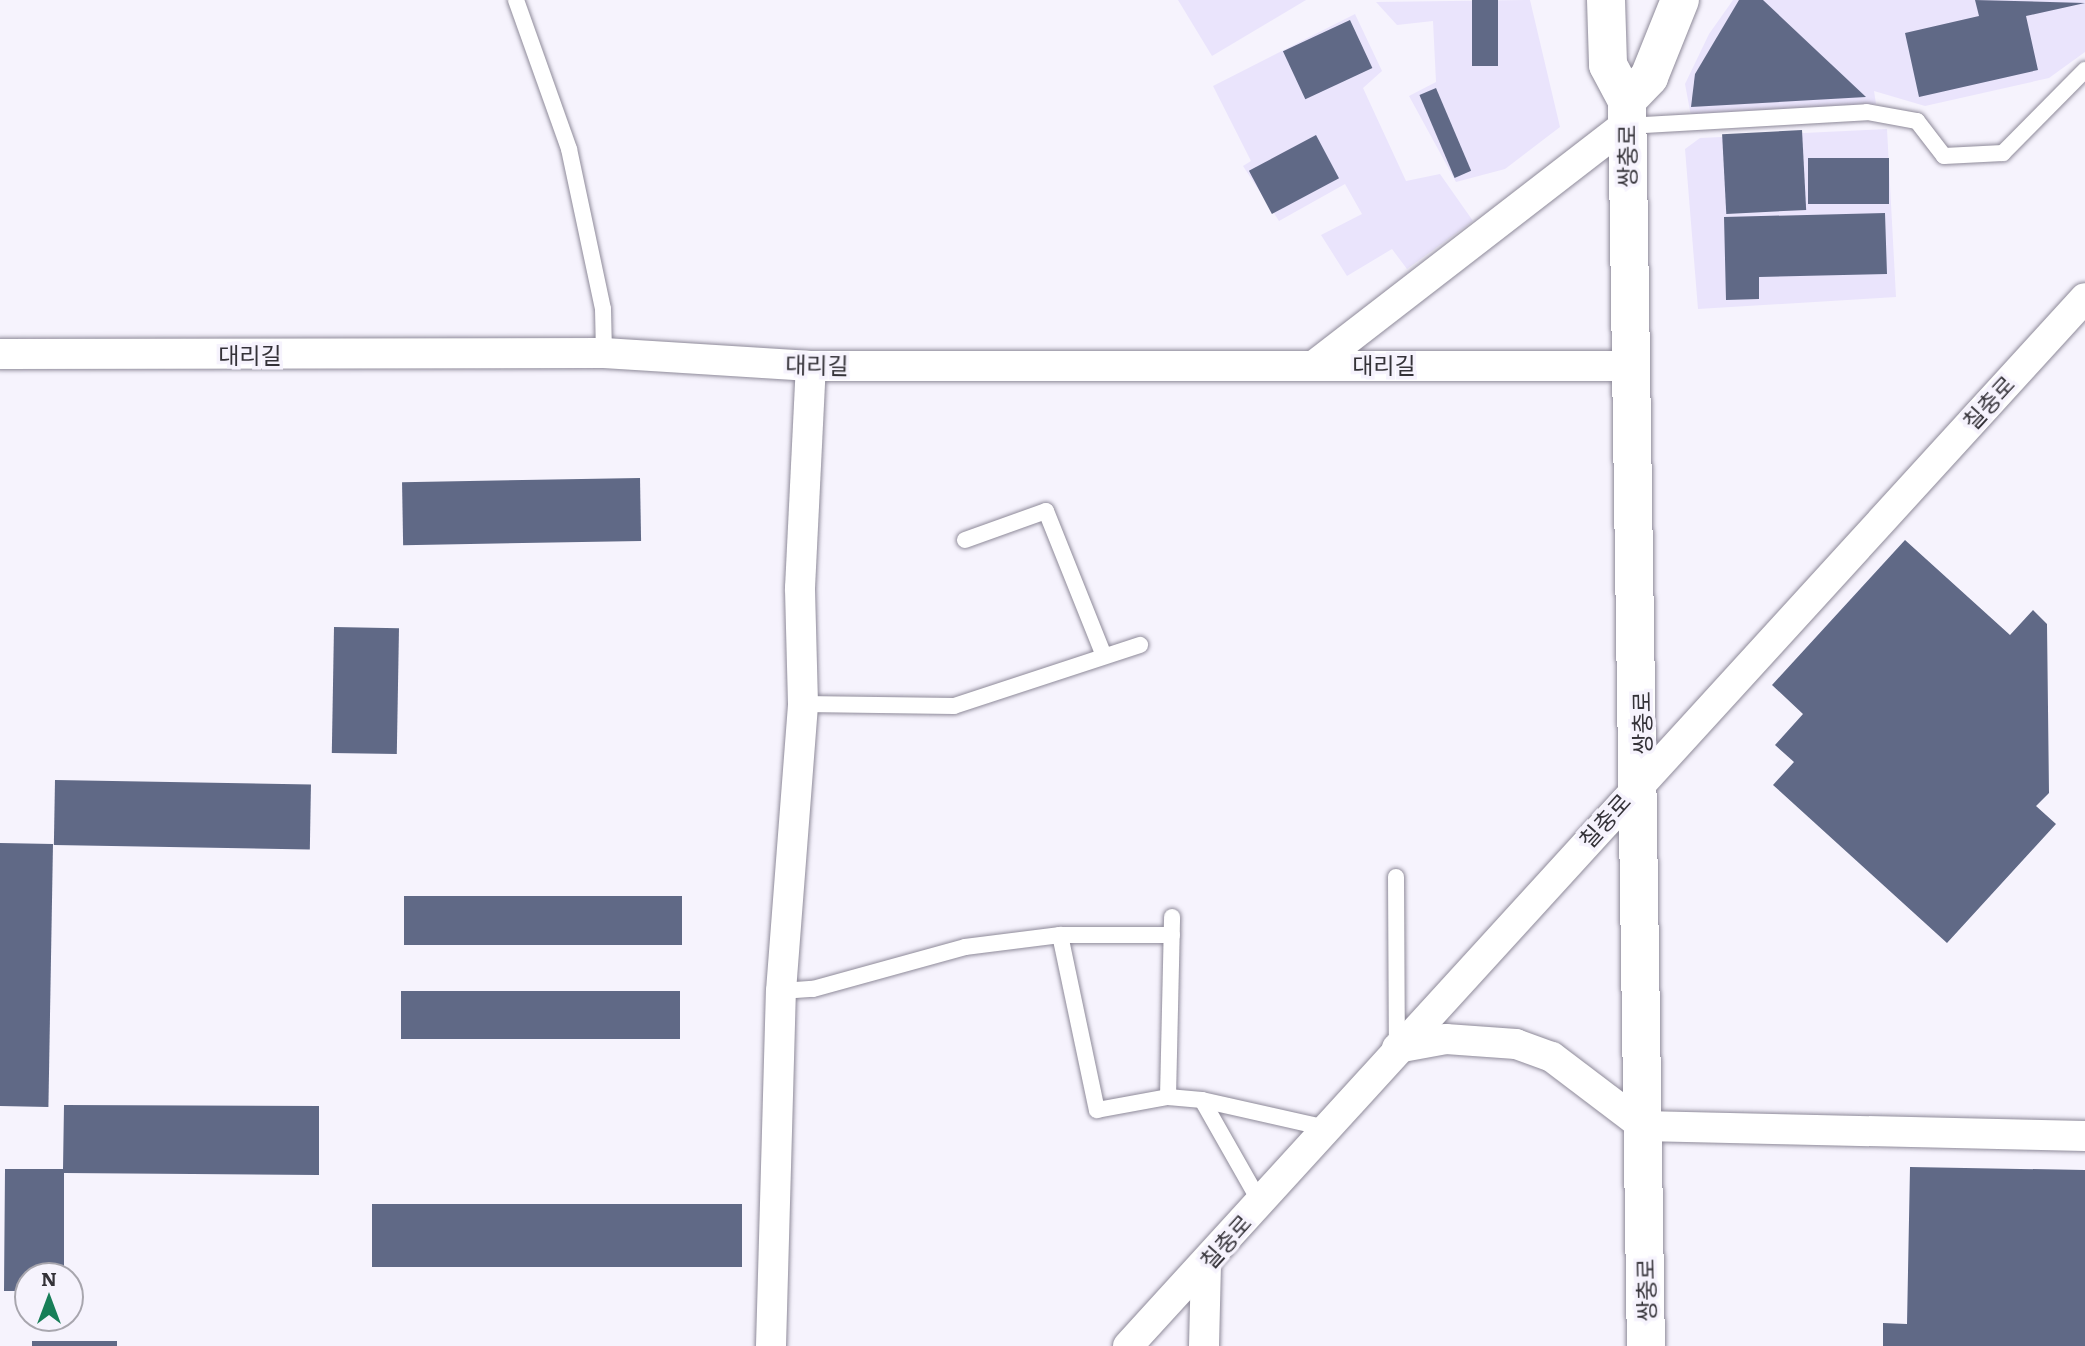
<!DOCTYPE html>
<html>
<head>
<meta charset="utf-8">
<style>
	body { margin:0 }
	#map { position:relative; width:2085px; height:1346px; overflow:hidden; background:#f6f3fd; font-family:Literata,"Noto Sans KR",serif }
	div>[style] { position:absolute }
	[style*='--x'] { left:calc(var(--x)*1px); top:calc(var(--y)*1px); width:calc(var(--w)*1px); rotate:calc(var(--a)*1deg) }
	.built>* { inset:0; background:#eae4fc }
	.building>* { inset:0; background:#606986; transform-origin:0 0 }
	.roads { filter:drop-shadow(0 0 2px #8e8a99) drop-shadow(0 0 2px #8e8a99) }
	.lane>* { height:16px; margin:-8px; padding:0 8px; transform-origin:8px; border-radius:8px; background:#fff }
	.street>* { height:30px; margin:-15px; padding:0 15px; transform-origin:15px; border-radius:15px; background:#fff }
	.secondary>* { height:38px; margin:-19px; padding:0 19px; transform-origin:19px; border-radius:19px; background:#fff }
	span { translate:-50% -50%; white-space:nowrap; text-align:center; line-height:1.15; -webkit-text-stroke:7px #f6f3fd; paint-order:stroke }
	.street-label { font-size:23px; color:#343238 }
	.north { position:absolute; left:14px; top:1262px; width:70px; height:70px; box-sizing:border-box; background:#f6f3fd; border:2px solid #a8a6ae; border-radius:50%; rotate:0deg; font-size:19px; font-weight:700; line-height:28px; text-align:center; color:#343238 }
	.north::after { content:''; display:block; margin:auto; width:24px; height:32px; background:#187e58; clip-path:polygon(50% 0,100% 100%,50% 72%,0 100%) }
</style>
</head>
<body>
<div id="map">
	<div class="built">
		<div style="clip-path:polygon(1178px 0,1306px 0,1212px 56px)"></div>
		<div style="clip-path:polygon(1530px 0,1560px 127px,1505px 169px,1456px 182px,1409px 96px,1436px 82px,1433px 21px,1397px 25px,1376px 2px)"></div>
		<div style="clip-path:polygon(1733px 0,2085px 0,2085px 52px,2049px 78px,1925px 106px,1874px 91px,1876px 104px,1691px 116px,1685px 84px,1709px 34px)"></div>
		<div style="clip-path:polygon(1355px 14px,1382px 71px,1363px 88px,1406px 181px,1440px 174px,1473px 221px,1407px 269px,1392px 249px,1347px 276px,1321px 235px,1362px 214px,1345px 184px,1279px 221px,1243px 166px,1251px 161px,1213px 86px)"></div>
		<div style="clip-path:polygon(1887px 129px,1896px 297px,1698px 309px,1685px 149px,1700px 138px)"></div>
	</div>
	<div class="building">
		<div style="left:1472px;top:0;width:26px;height:66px"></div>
		<div style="clip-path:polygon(1739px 0,1763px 0,1866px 97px,1691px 107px,1695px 74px)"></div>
		<div style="clip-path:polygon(1975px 0,2085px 3px,2026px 16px,2038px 70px,1919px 97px,1905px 33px,1979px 16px)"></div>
		<div style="left:1350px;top:20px;width:53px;height:74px;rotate:65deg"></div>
		<div style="left:1436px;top:88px;width:90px;height:18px;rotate:67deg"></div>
		<div style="left:1802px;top:130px;width:80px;height:80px;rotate:87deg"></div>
		<div style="left:1316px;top:135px;width:49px;height:76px;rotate:62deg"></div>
		<div style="left:1889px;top:158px;width:46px;height:81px;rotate:90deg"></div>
		<div style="clip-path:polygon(1885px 213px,1887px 274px,1759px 277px,1759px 299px,1726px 300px,1724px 217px)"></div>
		<div style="left:640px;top:478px;width:63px;height:238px;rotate:89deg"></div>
		<div style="clip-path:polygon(1905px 540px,2010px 635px,2033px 610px,2047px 624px,2049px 793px,2036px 806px,2056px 824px,1947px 943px,1773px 785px,1794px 762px,1775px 745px,1803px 714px,1772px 685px)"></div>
		<div style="left:334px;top:627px;width:65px;height:126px;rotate:1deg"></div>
		<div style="left:55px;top:780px;width:256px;height:65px;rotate:1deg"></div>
		<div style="left:0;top:843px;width:53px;height:263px;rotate:1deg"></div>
		<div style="left:404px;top:896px;width:278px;height:49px"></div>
		<div style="left:401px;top:991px;width:279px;height:48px"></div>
		<div style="clip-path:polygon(64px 1105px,319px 1106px,319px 1175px,64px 1173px,64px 1276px,28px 1276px,28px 1291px,4px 1291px,5px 1169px,63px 1169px)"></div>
		<div style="clip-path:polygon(1910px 1167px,2085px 1170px,2085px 1346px,1883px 1346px,1883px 1323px,1907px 1324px)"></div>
		<div style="left:372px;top:1204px;width:370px;height:63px"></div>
		<div style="left:32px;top:1341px;width:85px;height:5px"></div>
	</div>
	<div class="roads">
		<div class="lane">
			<div style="--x:516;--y:0;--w:158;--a:70.4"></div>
			<div style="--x:569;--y:149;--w:164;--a:78"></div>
			<div style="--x:603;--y:309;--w:44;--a:88.7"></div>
			<div style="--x:1627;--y:126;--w:240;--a:-3.3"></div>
			<div style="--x:1867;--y:112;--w:51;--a:10.2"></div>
			<div style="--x:1917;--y:121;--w:44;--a:52.4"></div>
			<div style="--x:1944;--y:156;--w:59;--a:-2.9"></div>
			<div style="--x:2003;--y:153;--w:117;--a:-45.3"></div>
			<div style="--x:965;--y:540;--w:86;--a:-19.7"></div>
			<div style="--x:1046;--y:511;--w:156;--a:68.2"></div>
			<div style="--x:803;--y:704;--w:151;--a:0.8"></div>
			<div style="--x:954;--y:706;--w:196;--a:-18.2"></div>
			<div style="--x:1396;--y:877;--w:171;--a:89.7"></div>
			<div style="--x:1060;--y:935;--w:112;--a:0"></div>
			<div style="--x:781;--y:991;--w:32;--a:-4"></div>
			<div style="--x:813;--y:989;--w:158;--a:-15.4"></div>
			<div style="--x:965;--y:947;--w:96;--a:-7.2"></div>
			<div style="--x:1060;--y:935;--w:179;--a:78.1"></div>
			<div style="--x:1097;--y:1110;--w:72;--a:-10.4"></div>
			<div style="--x:1168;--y:1097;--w:34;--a:5"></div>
			<div style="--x:1168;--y:1097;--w:180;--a:-88.7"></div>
			<div style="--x:1260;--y:1202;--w:117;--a:-119.6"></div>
			<div style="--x:1202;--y:1100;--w:127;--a:12.7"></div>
		</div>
		<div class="street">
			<div style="--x:0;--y:354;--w:604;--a:-0.09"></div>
			<div style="--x:604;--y:353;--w:207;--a:3.6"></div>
			<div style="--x:811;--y:366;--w:823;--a:0"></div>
			<div style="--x:1316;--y:364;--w:389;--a:-37.7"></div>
			<div style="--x:1397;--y:1048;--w:50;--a:-10.4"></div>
			<div style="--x:1446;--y:1039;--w:70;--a:4.1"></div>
			<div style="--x:1516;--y:1044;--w:38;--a:20"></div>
			<div style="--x:1552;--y:1057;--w:114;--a:37.2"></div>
			<div style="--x:1643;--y:1126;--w:442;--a:1.3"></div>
			<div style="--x:771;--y:1346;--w:355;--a:-88.4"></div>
			<div style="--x:781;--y:991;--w:288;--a:-85.6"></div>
			<div style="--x:803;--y:704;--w:116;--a:-91.5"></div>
			<div style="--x:800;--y:588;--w:222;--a:-87.2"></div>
			<div style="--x:1128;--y:1346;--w:1419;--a:-47.6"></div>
			<div style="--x:1204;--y:1346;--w:84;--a:-88.6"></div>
		</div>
		<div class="secondary">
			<div style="--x:1606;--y:0;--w:65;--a:88.2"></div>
			<div style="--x:1608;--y:65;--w:40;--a:62"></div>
			<div style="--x:1627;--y:100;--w:1246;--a:89.13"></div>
			<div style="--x:1627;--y:100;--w:32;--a:-46"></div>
			<div style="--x:1649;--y:77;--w:83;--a:-68.1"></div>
		</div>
	</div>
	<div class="street-label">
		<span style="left:1626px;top:156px;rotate:-90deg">쌍충로</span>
		<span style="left:250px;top:354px">대리길</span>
		<span style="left:817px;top:364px;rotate:1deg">대리길</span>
		<span style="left:1384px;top:364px">대리길</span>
		<span style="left:1988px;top:402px;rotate:-47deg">칠충로</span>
		<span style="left:1641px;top:723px;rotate:-91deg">쌍충로</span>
		<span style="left:1604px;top:820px;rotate:-48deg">칠충로</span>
		<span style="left:1225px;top:1241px;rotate:-48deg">칠충로</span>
		<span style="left:1645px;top:1290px;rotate:-91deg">쌍충로</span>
	</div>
	<div class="north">N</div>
</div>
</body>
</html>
